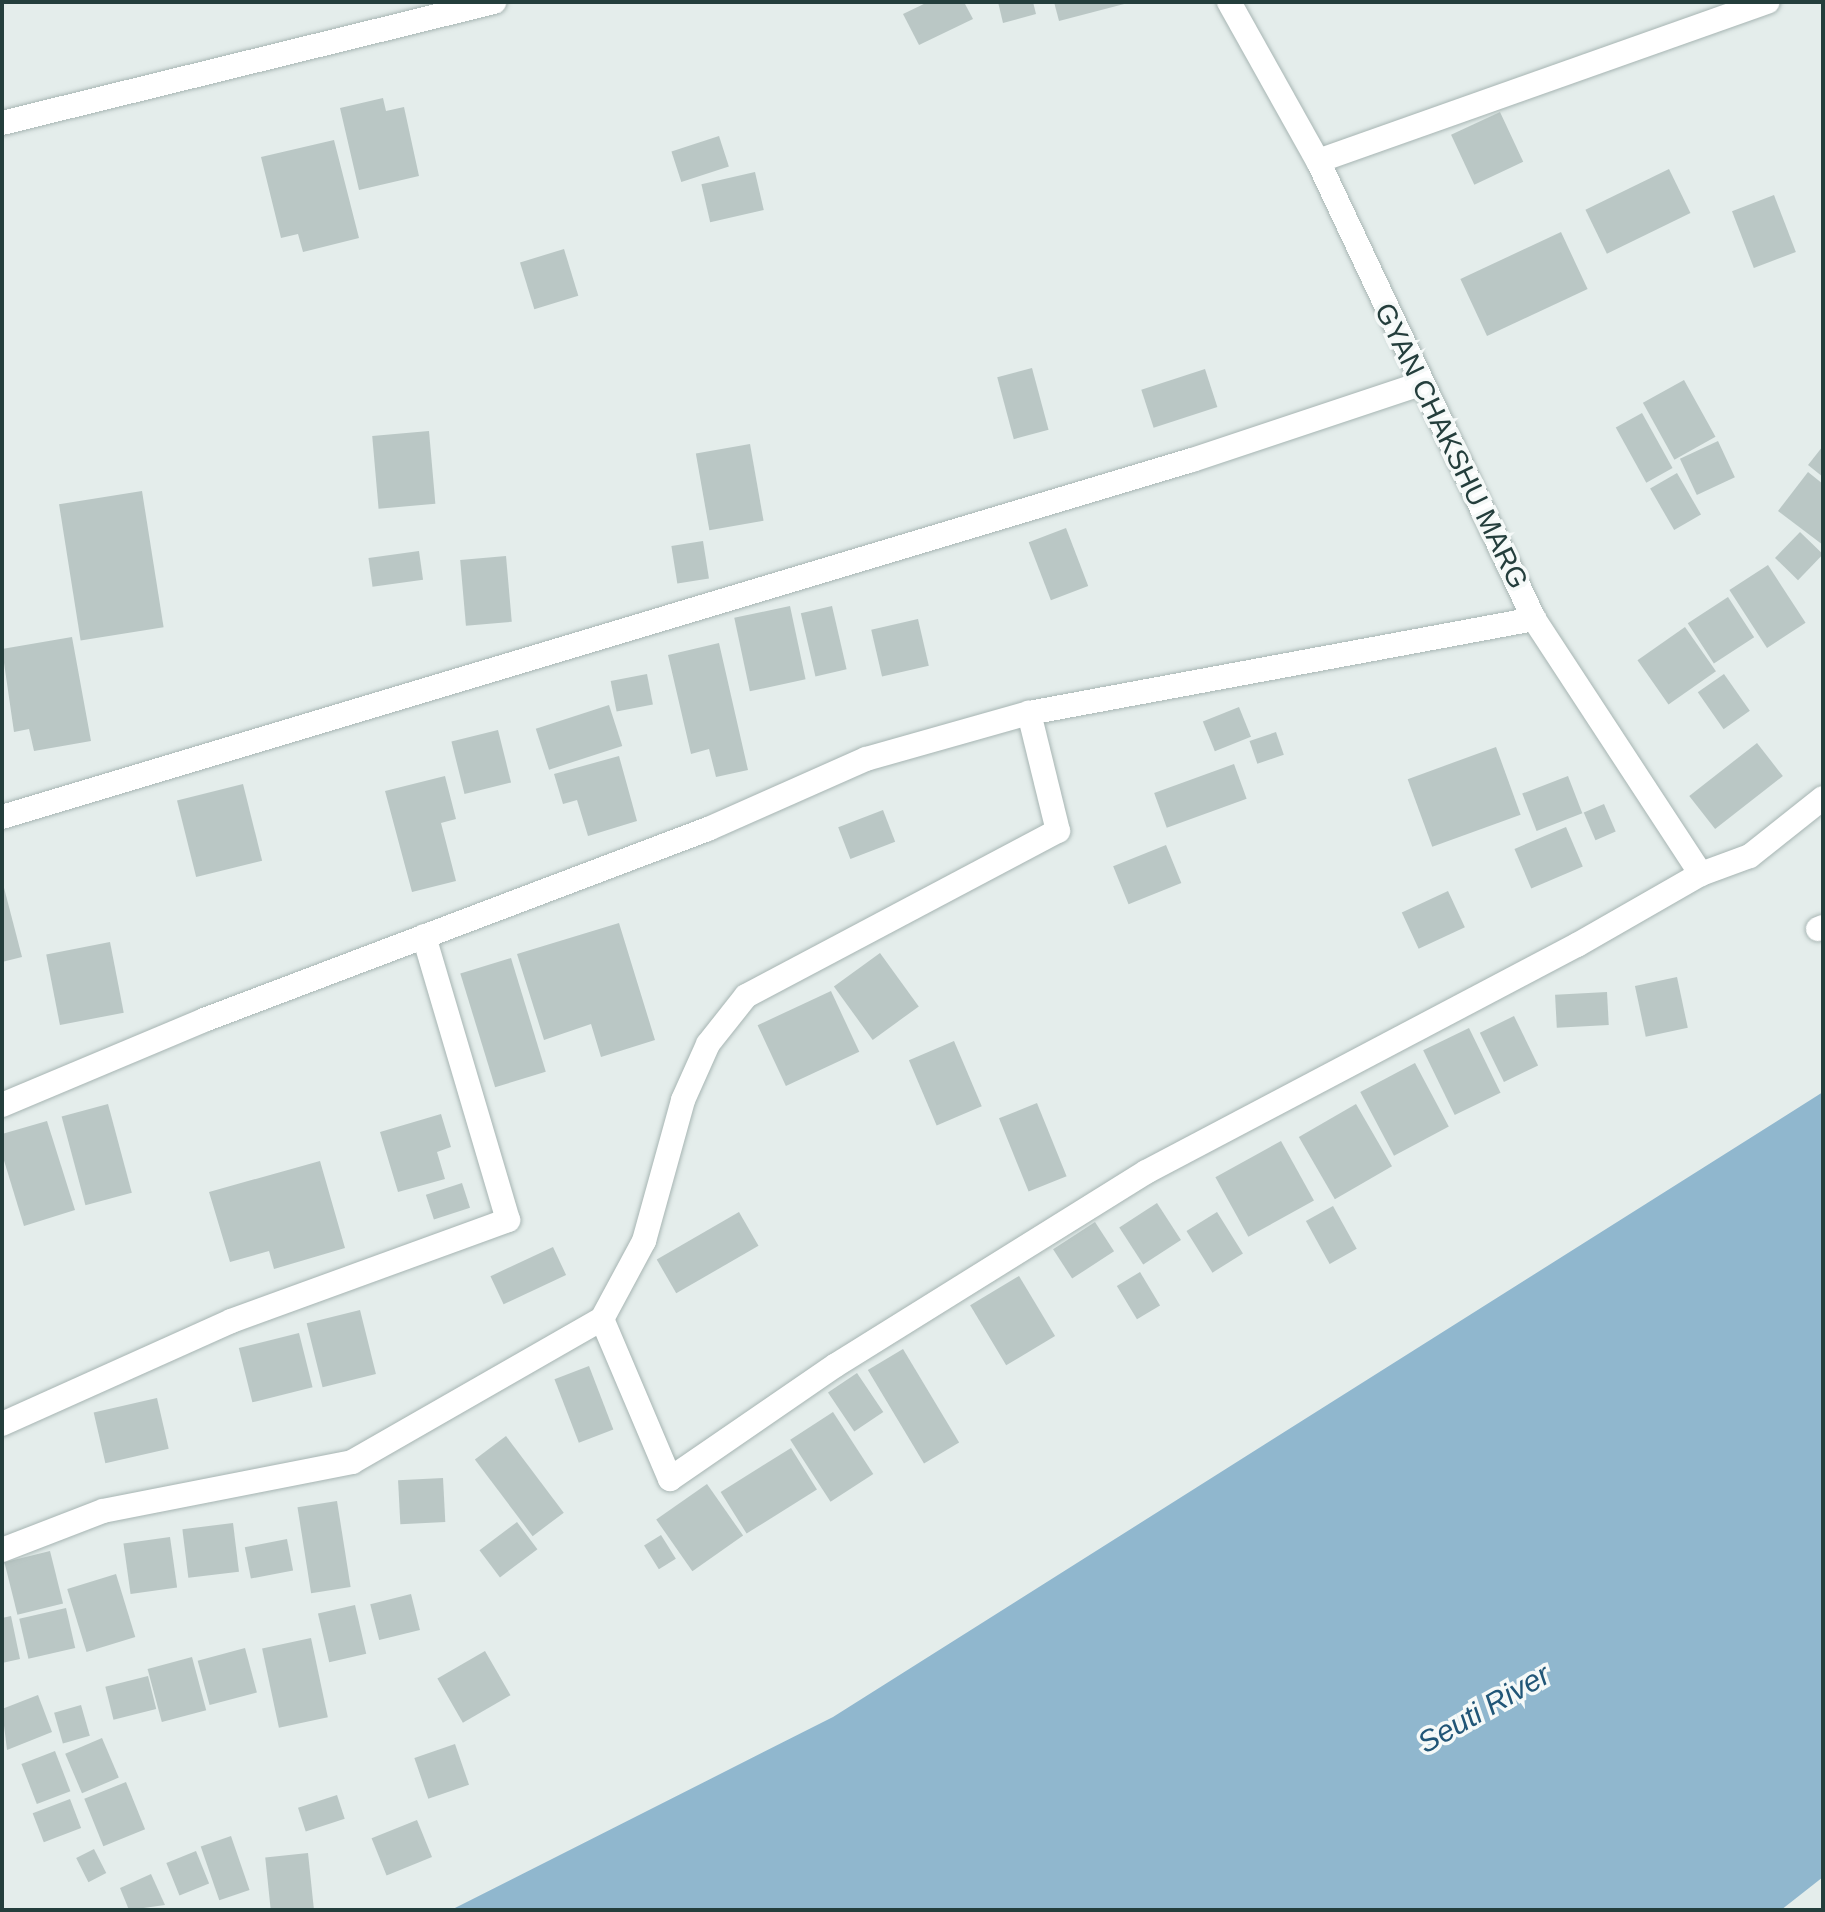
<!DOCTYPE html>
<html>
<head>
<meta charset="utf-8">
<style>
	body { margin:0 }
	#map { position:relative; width:1825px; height:1912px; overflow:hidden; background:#e4edeb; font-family:Arial,sans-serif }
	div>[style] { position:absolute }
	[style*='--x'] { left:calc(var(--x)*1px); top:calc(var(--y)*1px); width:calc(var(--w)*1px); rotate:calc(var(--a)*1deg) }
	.water>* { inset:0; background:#90b7ce }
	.building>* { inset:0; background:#bac7c5; transform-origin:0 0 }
	.roads { filter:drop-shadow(0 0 2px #a7b5b3) drop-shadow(0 0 2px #a7b5b3) }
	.minor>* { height:24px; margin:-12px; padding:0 12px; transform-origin:12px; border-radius:12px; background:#fff }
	span { translate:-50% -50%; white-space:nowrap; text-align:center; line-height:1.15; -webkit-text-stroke:7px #f5f9f8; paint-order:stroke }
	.street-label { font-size:28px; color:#243e3c }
	.water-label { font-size:30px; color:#215677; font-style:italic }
	.frame { position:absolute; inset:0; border:4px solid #243e3c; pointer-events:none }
</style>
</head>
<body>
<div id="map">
	<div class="water">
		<div style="clip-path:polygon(1823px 1092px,1823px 1877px,1781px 1910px,451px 1910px,833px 1717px)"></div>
	</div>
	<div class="building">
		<div style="clip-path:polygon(928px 2px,964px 2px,973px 19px,919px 45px,903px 14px)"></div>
		<div style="clip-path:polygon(998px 2px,1033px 2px,1036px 14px,1003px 23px)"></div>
		<div style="clip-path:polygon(1054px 2px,1128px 2px,1128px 3px,1059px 21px)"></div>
		<div style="clip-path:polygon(383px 98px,386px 111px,404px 107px,419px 176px,359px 190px,340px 108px)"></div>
		<div style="left:1500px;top:112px;width:55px;height:54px;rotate:65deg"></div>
		<div style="left:719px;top:136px;width:32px;height:50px;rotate:72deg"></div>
		<div style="clip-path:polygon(334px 140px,359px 238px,303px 252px,298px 234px,281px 238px,261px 157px)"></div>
		<div style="left:1669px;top:169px;width:49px;height:93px;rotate:64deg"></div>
		<div style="left:755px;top:172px;width:39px;height:55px;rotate:77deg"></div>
		<div style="left:1774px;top:195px;width:61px;height:45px;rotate:69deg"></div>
		<div style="left:1561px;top:232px;width:63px;height:111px;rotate:65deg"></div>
		<div style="left:564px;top:249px;width:49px;height:46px;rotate:73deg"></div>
		<div style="left:1032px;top:368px;width:64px;height:36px;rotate:75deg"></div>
		<div style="left:1205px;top:369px;width:40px;height:67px;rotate:72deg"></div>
		<div style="left:1684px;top:380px;width:65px;height:47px;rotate:61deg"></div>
		<div style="left:1642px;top:413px;width:63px;height:30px;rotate:61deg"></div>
		<div style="left:429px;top:431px;width:73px;height:57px;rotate:85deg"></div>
		<div style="left:1718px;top:441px;width:40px;height:42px;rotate:65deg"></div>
		<div style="left:750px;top:444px;width:78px;height:55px;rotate:80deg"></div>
		<div style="clip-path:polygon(1823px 446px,1823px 477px,1808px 465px)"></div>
		<div style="clip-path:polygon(1808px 472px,1823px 484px,1823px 545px,1778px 511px)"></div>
		<div style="left:1677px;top:473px;width:48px;height:31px;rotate:60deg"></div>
		<div style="left:142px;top:491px;width:138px;height:84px;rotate:81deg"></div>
		<div style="left:1066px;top:528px;width:62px;height:40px;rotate:69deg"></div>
		<div style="left:1800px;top:532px;width:32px;height:36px;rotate:44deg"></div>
		<div style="left:703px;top:541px;width:38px;height:32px;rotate:81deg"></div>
		<div style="left:419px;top:551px;width:29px;height:51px;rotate:82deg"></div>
		<div style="left:506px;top:556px;width:66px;height:46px;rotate:85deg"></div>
		<div style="left:1768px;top:565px;width:69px;height:46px;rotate:57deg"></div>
		<div style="left:1728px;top:597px;width:48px;height:48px;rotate:57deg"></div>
		<div style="left:790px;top:606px;width:75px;height:57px;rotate:78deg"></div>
		<div style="left:832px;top:606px;width:65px;height:32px;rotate:77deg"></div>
		<div style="left:918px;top:619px;width:48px;height:48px;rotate:77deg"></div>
		<div style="left:1685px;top:627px;width:54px;height:58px;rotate:55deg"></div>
		<div style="clip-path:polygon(72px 637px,91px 741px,34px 751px,29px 729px,14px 732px,2px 649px)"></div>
		<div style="clip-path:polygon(719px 643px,748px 770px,716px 777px,709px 749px,691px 754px,668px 655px)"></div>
		<div style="left:647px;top:674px;width:31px;height:37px;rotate:79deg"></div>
		<div style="left:1724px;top:674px;width:45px;height:32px;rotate:55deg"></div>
		<div style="left:609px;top:705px;width:43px;height:77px;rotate:72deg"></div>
		<div style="left:1239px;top:707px;width:32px;height:39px;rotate:68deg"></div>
		<div style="left:498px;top:730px;width:54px;height:48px;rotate:76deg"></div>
		<div style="left:1276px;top:732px;width:24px;height:28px;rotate:71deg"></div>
		<div style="left:1757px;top:743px;width:42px;height:86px;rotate:52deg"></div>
		<div style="left:1496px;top:747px;width:72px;height:94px;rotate:70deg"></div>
		<div style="clip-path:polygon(619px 756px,637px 821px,588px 836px,577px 800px,563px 804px,554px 774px)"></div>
		<div style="left:1234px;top:764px;width:37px;height:85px;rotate:70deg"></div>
		<div style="clip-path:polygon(445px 776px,456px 819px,441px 823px,456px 881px,412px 892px,385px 791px)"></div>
		<div style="left:1568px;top:776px;width:40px;height:49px;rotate:69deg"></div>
		<div style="left:243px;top:784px;width:79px;height:68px;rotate:76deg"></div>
		<div style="left:1604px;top:804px;width:30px;height:22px;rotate:67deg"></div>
		<div style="left:883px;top:810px;width:34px;height:48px;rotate:69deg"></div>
		<div style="left:1566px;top:827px;width:43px;height:56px;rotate:67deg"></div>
		<div style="left:1166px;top:845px;width:41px;height:57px;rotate:68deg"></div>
		<div style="clip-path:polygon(2px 880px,22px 957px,2px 962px)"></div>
		<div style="left:1448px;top:891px;width:40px;height:51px;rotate:65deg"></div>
		<div style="clip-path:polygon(619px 923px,655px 1040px,601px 1057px,591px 1024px,544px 1040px,517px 954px)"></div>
		<div style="left:110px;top:942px;width:72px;height:65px;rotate:79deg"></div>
		<div style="left:880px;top:953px;width:66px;height:57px;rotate:54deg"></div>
		<div style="left:511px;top:958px;width:119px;height:53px;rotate:73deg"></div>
		<div style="left:1677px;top:977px;width:52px;height:43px;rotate:78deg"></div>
		<div style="left:831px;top:991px;width:67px;height:81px;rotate:65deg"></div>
		<div style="left:1607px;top:992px;width:33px;height:52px;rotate:87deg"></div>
		<div style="left:1514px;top:1016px;width:55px;height:38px;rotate:64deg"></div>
		<div style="left:1469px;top:1028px;width:72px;height:51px;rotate:64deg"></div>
		<div style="left:954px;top:1041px;width:71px;height:49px;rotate:67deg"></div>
		<div style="left:1415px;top:1063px;width:72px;height:62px;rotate:62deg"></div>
		<div style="left:1037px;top:1103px;width:79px;height:41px;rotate:68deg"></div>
		<div style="left:108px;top:1104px;width:92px;height:48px;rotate:75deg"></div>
		<div style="left:1356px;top:1104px;width:72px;height:66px;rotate:60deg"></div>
		<div style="clip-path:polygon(441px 1114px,451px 1147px,437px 1152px,445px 1179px,398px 1192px,380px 1132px)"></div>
		<div style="clip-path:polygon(47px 1121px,75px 1210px,24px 1226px,2px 1154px,2px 1134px)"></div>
		<div style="left:1281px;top:1141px;width:68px;height:75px;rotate:61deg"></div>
		<div style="clip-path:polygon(320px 1161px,345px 1248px,274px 1269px,269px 1251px,230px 1262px,209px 1192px)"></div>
		<div style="left:462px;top:1183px;width:26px;height:38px;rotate:72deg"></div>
		<div style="left:1157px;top:1203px;width:44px;height:45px;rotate:57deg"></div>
		<div style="left:1333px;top:1206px;width:49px;height:31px;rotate:61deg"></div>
		<div style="left:739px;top:1212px;width:39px;height:95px;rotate:60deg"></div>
		<div style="left:1217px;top:1212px;width:49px;height:36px;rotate:58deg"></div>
		<div style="left:1095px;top:1222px;width:35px;height:50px;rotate:57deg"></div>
		<div style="left:553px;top:1247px;width:31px;height:69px;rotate:65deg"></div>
		<div style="left:1140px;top:1272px;width:39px;height:27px;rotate:59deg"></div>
		<div style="left:1019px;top:1276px;width:70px;height:57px;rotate:59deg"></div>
		<div style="left:360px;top:1310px;width:66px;height:55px;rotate:76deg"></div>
		<div style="left:299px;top:1333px;width:56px;height:62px;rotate:76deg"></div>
		<div style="left:903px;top:1349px;width:109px;height:41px;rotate:59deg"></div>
		<div style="left:589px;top:1366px;width:68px;height:37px;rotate:69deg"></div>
		<div style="left:857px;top:1373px;width:47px;height:35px;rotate:56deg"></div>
		<div style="left:157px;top:1398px;width:52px;height:65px;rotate:77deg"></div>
		<div style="left:833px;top:1412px;width:74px;height:51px;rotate:57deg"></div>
		<div style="left:506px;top:1436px;width:96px;height:39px;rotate:53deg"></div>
		<div style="left:791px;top:1448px;width:49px;height:83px;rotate:58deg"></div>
		<div style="left:443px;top:1478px;width:44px;height:45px;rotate:87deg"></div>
		<div style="left:707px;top:1484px;width:63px;height:62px;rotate:55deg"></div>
		<div style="left:337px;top:1501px;width:87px;height:40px;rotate:81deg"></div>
		<div style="left:517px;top:1522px;width:34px;height:47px;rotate:53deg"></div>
		<div style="left:233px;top:1523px;width:49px;height:51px;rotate:83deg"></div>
		<div style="left:661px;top:1535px;width:28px;height:20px;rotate:58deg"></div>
		<div style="left:170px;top:1537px;width:51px;height:47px;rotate:82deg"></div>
		<div style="left:287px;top:1539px;width:32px;height:43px;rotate:79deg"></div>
		<div style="left:50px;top:1551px;width:54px;height:47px;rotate:76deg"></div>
		<div style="left:116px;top:1574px;width:66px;height:51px;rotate:73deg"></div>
		<div style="left:411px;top:1594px;width:37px;height:42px;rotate:76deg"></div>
		<div style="left:355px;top:1605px;width:50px;height:38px;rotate:77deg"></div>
		<div style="left:66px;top:1608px;width:41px;height:48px;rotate:77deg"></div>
		<div style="clip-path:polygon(11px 1616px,20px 1659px,2px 1663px,2px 1618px)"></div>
		<div style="left:311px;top:1638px;width:81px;height:50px;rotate:78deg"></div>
		<div style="left:245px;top:1648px;width:46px;height:49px;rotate:75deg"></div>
		<div style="left:485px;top:1651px;width:51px;height:55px;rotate:60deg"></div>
		<div style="left:192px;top:1657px;width:55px;height:46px;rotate:75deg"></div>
		<div style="left:148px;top:1676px;width:34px;height:44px;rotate:76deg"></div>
		<div style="clip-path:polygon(38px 1695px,52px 1732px,7px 1750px,2px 1709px)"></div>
		<div style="left:81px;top:1705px;width:32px;height:28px;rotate:74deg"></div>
		<div style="left:102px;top:1738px;width:43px;height:40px;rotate:67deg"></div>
		<div style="left:455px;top:1744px;width:43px;height:43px;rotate:71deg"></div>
		<div style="left:55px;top:1751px;width:43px;height:36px;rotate:69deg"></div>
		<div style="left:126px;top:1782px;width:51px;height:45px;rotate:68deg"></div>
		<div style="left:337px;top:1795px;width:25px;height:41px;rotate:72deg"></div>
		<div style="left:70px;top:1799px;width:31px;height:40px;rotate:69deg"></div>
		<div style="left:417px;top:1820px;width:40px;height:49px;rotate:68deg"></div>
		<div style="left:231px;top:1836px;width:57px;height:32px;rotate:71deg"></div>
		<div style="left:94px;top:1849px;width:27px;height:20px;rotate:63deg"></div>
		<div style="left:196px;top:1851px;width:35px;height:32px;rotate:68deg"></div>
		<div style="left:308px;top:1853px;width:56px;height:43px;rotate:84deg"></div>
		<div style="clip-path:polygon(151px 1874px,165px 1905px,129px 1910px,120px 1888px)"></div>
	</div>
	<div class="roads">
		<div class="minor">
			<div style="--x:1229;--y:2;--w:182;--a:60.8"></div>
			<div style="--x:1318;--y:161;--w:506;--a:64.75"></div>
			<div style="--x:1534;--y:619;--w:305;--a:56.8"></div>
			<div style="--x:2;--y:123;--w:507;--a:-13.82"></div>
			<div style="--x:1318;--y:161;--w:477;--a:-19.5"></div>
			<div style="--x:2;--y:817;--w:1242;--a:-16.7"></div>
			<div style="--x:1192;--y:460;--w:240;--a:-18.4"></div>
			<div style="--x:1818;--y:929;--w:5;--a:-22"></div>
			<div style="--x:2;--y:1105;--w:219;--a:-22.8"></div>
			<div style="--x:204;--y:1020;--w:539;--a:-20.76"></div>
			<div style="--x:708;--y:829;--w:173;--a:-23.9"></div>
			<div style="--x:866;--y:759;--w:169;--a:-15.8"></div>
			<div style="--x:1029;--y:713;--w:514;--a:-10.54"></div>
			<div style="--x:602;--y:1319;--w:89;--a:-61.7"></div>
			<div style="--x:644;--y:1241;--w:146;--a:-74.5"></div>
			<div style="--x:683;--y:1100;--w:61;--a:-65.9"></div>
			<div style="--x:708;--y:1044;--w:61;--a:-51.6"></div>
			<div style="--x:746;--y:996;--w:353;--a:-27.9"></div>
			<div style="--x:1058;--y:831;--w:122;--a:-103.8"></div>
			<div style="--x:2;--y:1424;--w:251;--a:-24.2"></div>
			<div style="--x:231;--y:1321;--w:295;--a:-20"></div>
			<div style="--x:508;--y:1220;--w:296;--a:-106.5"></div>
			<div style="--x:2;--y:1550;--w:108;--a:-21.1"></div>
			<div style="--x:103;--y:1511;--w:254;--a:-11.1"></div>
			<div style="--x:352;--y:1462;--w:288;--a:-29.8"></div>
			<div style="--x:602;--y:1319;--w:174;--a:67"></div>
			<div style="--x:670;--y:1479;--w:201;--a:-34.5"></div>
			<div style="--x:836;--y:1365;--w:365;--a:-31.9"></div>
			<div style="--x:1146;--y:1172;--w:487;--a:-27.8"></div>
			<div style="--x:1577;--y:945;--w:143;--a:-29.8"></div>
			<div style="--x:1701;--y:874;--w:52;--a:-20.2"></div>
			<div style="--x:1750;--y:856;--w:93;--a:-38.5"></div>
		</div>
	</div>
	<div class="street-label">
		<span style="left:1451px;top:446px;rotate:64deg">GYAN CHAKSHU MARG</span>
	</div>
	<div class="water-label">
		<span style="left:1484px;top:1709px;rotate:-30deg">Seuti River</span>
	</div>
	<div class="frame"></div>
</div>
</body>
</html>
